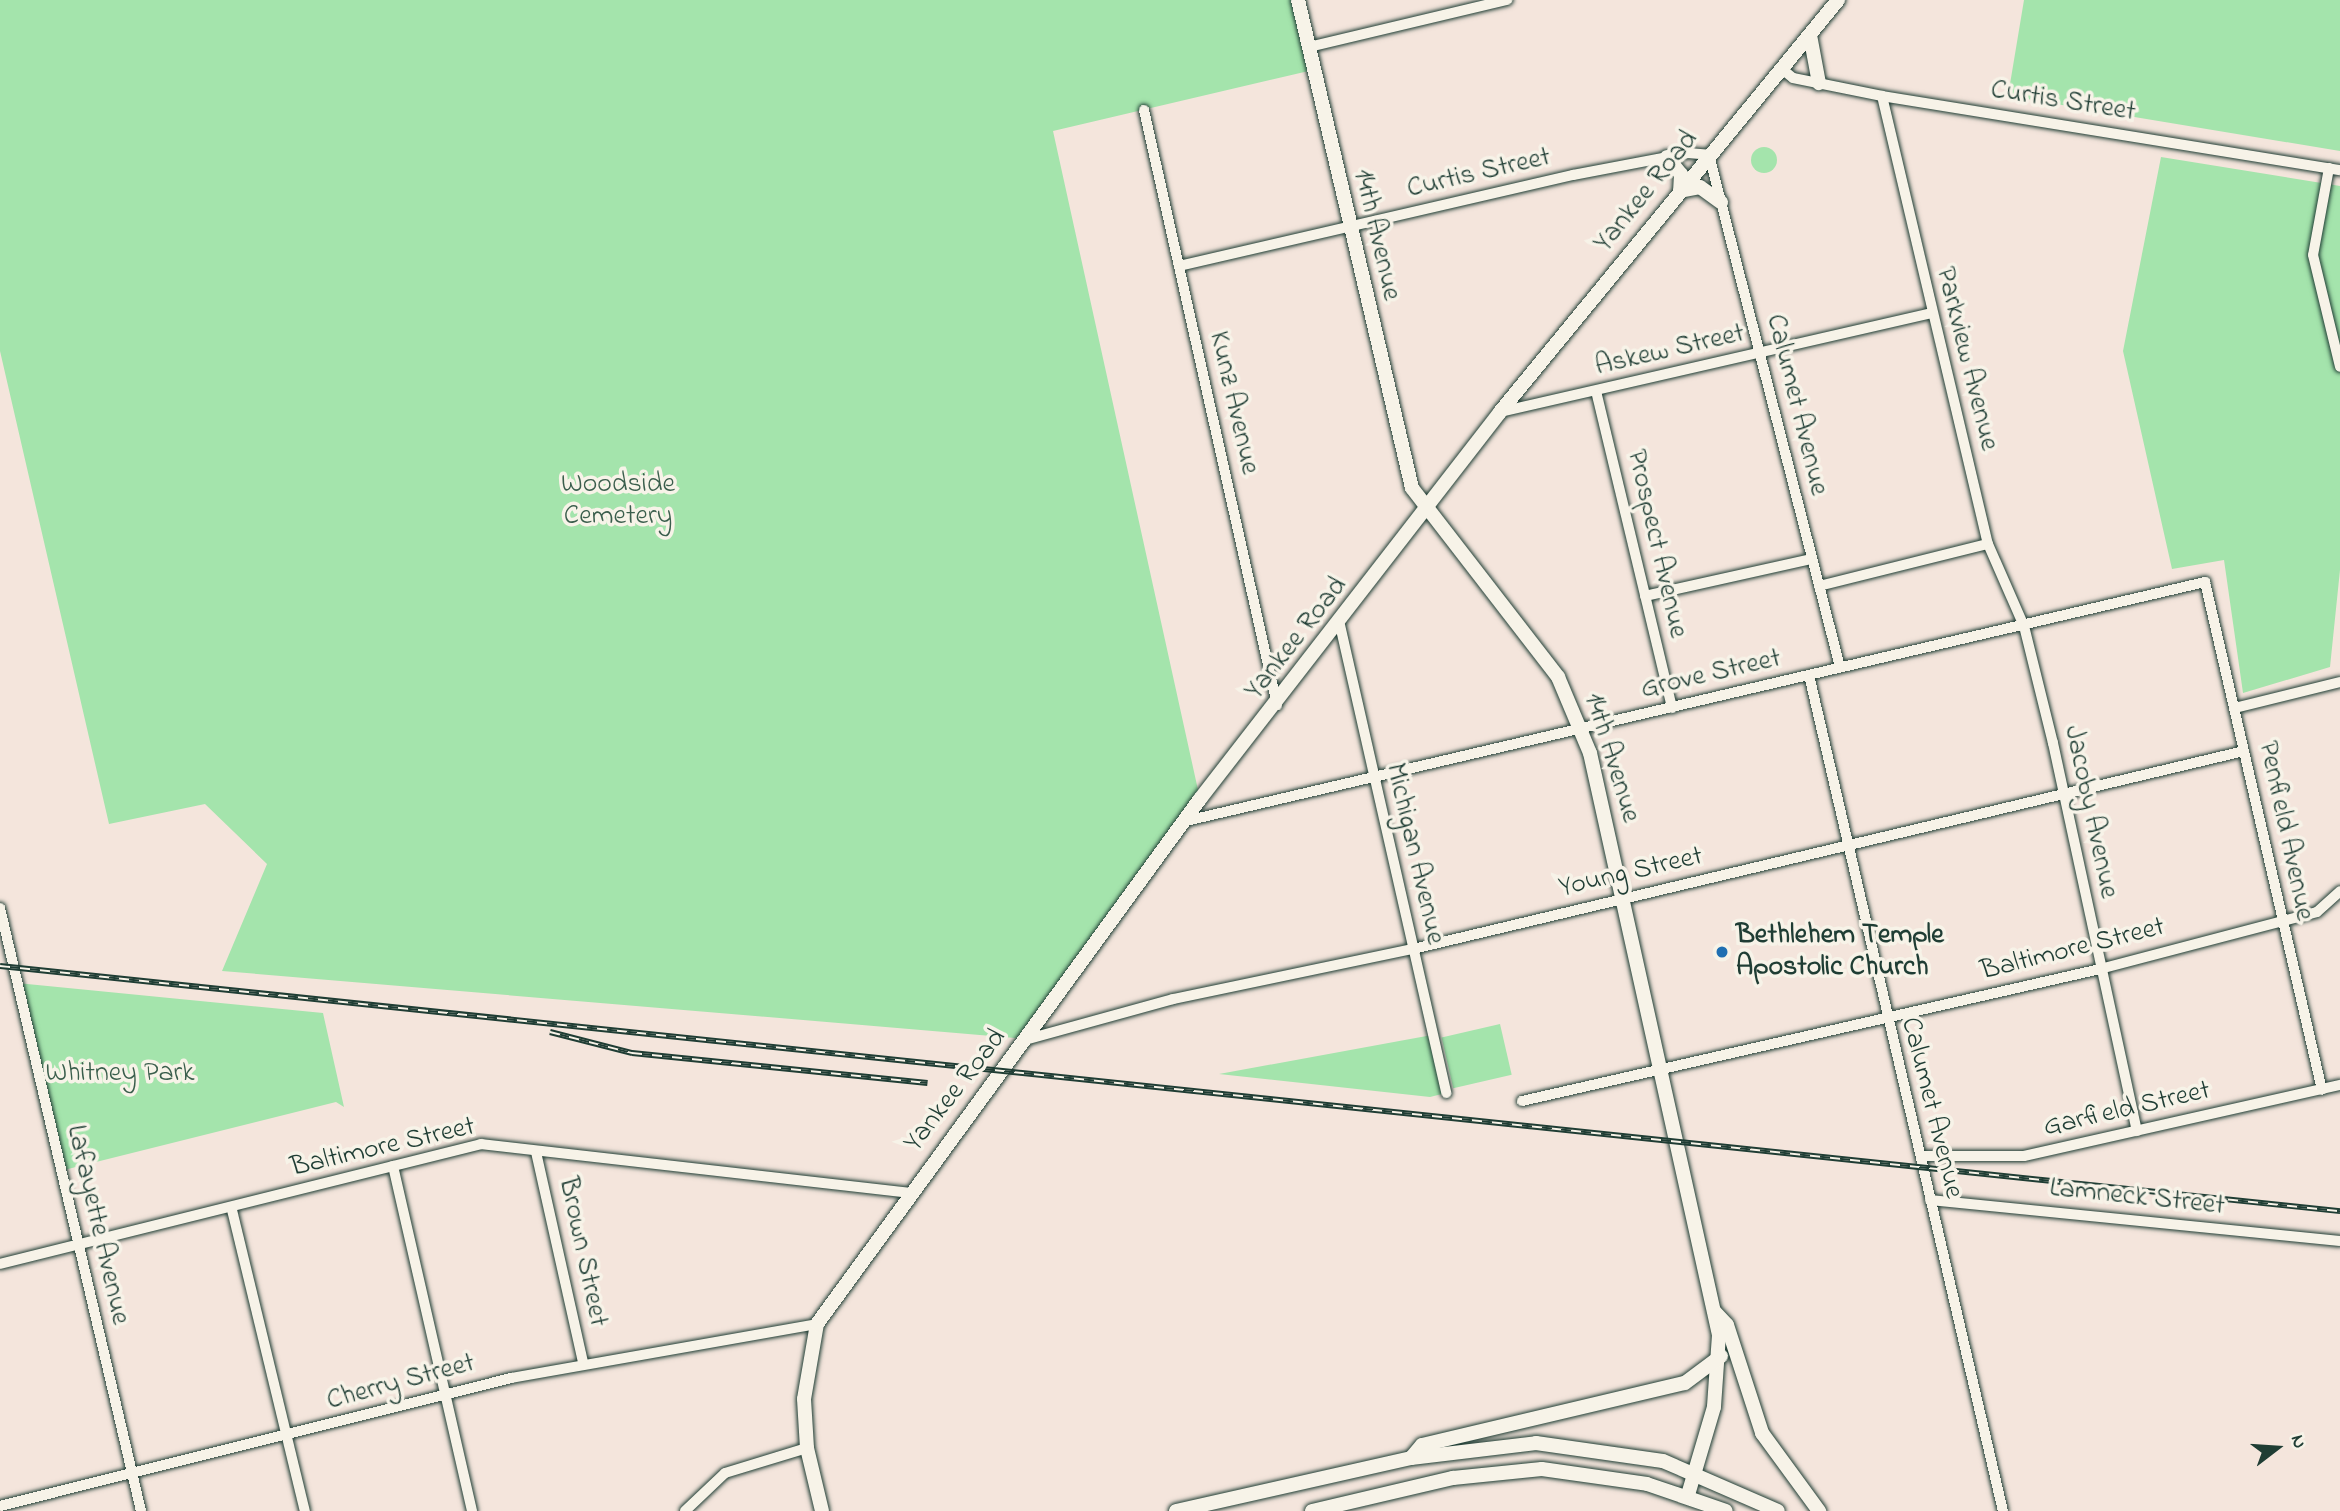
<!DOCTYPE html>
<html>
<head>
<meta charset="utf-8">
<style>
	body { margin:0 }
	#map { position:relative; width:2340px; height:1511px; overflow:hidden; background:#f4e5dc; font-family:"Indie Flower",sans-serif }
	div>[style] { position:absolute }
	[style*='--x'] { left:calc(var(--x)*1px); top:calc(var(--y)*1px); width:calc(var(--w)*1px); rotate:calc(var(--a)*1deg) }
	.green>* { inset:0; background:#a4e4ac; transform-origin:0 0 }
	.round { border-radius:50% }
	.roads { filter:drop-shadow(0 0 2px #1f3d34) drop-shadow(0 0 2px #1f3d34) }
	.street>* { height:10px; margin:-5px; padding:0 5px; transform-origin:5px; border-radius:5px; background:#f7f3e8 }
	.secondary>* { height:14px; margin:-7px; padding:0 7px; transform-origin:7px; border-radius:7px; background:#f7f3e8 }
	.rail>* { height:6px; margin-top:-3px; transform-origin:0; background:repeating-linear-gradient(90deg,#f7f3e8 0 10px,#1f3d34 0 20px); box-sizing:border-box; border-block:2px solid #1f3d34 }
	.dots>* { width:19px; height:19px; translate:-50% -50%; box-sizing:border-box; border:4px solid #f7f3e8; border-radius:50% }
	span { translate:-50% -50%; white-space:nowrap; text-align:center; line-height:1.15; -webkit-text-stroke:7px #f7f3e8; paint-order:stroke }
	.street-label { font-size:28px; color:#1f3d34 }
	.park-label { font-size:28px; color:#3a5e4c }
	.poi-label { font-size:28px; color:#1f3d34; font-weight:700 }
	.left { translate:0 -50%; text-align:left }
	.north { position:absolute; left:2242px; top:1413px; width:70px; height:70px; -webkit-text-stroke:5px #f7f3e8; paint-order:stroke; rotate:73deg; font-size:19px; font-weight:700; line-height:28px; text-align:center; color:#1f3d34 }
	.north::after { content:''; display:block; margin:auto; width:24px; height:32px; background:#1f3d34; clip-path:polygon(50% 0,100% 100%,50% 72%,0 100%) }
</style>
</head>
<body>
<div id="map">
	<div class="green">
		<div style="clip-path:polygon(0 0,1298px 0,1313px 70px,1053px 131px,1200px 799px,1028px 1039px,222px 971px,267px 864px,205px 804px,109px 824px,0 351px)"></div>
		<div style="clip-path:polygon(2024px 0,2340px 0,2340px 151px,2008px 96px)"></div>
		<div class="round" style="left:1751px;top:147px;width:26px;height:26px"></div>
		<div style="clip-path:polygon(2161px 157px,2340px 186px,2340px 570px,2330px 667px,2243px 693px,2224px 560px,2172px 569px,2123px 351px)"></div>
		<div style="clip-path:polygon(17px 983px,323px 1013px,344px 1107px,336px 1102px,60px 1171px)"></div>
		<div style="left:1500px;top:1024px;width:52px;height:60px;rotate:77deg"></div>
		<div style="clip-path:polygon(1432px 1035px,1446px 1093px,1430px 1097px,1219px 1074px)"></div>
	</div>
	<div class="roads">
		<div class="street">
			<div style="--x:1309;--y:47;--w:204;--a:-13.4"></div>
			<div style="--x:1782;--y:69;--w:14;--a:39"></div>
			<div style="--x:1793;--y:78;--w:91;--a:11.4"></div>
			<div style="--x:1882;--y:96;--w:464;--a:9.2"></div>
			<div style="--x:1882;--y:96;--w:460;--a:76.7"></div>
			<div style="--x:1988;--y:544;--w:90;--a:66.3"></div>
			<div style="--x:2024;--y:626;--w:121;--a:76.1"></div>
			<div style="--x:2053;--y:743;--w:397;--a:77.8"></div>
			<div style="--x:1144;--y:110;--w:610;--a:77.4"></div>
			<div style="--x:2329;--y:168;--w:88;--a:100.4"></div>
			<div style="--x:2313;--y:255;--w:115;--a:76.4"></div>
			<div style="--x:1179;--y:266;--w:404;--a:-13"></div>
			<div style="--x:1573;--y:175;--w:117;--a:-10.8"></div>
			<div style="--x:1688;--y:153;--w:21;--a:5"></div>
			<div style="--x:1709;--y:155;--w:528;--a:75.65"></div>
			<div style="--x:1596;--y:391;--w:326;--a:76.5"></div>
			<div style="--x:1500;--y:412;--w:442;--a:-12.9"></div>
			<div style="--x:1819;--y:586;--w:174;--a:-14"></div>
			<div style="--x:1645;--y:596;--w:171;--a:-12.5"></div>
			<div style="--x:1340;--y:625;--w:480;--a:77.2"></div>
			<div style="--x:1809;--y:675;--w:858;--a:76.94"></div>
			<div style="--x:2235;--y:708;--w:108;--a:-13.9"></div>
			<div style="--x:1186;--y:821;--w:1047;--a:-13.2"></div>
			<div style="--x:2205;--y:582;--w:521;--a:77.03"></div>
			<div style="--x:0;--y:908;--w:619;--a:76.84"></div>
			<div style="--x:1028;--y:1039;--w:150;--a:-15.4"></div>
			<div style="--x:1173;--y:999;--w:245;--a:-11.8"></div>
			<div style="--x:1413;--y:949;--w:854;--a:-13.4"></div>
			<div style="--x:1522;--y:1101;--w:593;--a:-12.86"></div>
			<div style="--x:2100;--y:969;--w:224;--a:-14.7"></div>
			<div style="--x:2317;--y:912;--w:31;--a:-42"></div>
			<div style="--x:536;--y:1152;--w:215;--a:77.4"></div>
			<div style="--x:1922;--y:1156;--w:102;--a:0"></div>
			<div style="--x:2024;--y:1156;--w:324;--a:-12.7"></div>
			<div style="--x:393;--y:1166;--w:354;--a:77.1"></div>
			<div style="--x:1930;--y:1200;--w:412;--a:5.7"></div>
			<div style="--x:232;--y:1210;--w:310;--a:76.4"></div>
			<div style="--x:0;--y:1264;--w:496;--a:-14"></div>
			<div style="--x:481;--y:1144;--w:430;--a:6.5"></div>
			<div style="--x:0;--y:1506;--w:527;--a:-14.06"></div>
			<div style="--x:511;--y:1378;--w:311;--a:-10"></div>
			<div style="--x:685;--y:1511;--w:55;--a:-43.5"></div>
			<div style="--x:725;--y:1473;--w:86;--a:-17"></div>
		</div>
		<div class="secondary">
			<div style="--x:1298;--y:0;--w:501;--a:76.85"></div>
			<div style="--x:1412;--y:488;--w:239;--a:52.3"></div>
			<div style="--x:1558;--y:677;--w:82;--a:67.2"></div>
			<div style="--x:1590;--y:753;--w:596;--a:77.5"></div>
			<div style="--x:1719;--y:1335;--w:72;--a:94"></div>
			<div style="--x:1714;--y:1407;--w:92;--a:106.5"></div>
			<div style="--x:1810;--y:35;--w:49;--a:79.4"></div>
			<div style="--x:1667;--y:157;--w:22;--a:51"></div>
			<div style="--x:1681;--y:174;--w:17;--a:93"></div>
			<div style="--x:1680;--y:191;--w:20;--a:-11"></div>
			<div style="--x:1700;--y:187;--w:26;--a:36"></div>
			<div style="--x:1714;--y:1311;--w:19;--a:47"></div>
			<div style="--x:1727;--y:1325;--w:114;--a:72"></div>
			<div style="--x:1762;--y:1433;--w:97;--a:53.8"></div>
			<div style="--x:1411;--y:1458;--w:17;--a:-50"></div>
			<div style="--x:1422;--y:1445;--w:270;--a:-13.3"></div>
			<div style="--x:1685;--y:1383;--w:45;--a:-36.9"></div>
			<div style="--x:822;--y:1511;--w:65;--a:-103.4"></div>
			<div style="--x:807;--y:1448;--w:49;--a:-93.5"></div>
			<div style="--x:804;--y:1399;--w:76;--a:-80.2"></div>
			<div style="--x:817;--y:1324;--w:650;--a:-53.89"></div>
			<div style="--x:1200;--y:799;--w:490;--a:-52.2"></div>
			<div style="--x:1500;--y:412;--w:533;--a:-50.63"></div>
			<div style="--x:1176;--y:1511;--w:241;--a:-12.7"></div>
			<div style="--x:1411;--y:1458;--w:126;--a:-6.8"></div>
			<div style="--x:1536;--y:1443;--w:128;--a:8.1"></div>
			<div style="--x:1663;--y:1461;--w:125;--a:23.5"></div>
			<div style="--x:1312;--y:1511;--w:145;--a:-13.2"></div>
			<div style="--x:1453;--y:1478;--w:89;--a:-5.8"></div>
			<div style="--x:1542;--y:1469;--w:106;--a:8.1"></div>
			<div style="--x:1647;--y:1484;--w:83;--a:18.9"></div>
		</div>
	</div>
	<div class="rail">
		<div style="--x:0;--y:966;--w:2353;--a:5.98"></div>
		<div style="--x:550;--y:1032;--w:85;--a:14.4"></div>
		<div style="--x:632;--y:1053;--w:297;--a:5.8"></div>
	</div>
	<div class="dots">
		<div style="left:1722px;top:952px;background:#1f6fb2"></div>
	</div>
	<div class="street-label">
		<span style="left:2063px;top:102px;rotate:9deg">Curtis Street</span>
		<span style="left:1479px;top:174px;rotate:-13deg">Curtis Street</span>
		<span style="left:1647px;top:192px;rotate:-51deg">Yankee Road</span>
		<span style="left:1376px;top:235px;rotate:77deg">14th Avenue</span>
		<span style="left:1670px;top:351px;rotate:-13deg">Askew Street</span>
		<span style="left:1966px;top:359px;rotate:76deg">Parkview Avenue</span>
		<span style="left:1233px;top:403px;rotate:77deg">Kunz Avenue</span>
		<span style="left:1796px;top:405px;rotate:76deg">Calumet Avenue</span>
		<span style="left:1656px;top:544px;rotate:77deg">Prospect Avenue</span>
		<span style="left:1297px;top:639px;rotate:-52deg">Yankee Road</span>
		<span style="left:1711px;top:675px;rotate:-13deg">Grove Street</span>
		<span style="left:1611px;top:758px;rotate:73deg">14th Avenue</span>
		<span style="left:2090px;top:812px;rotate:78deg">Jacoby Avenue</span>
		<span style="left:2285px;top:831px;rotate:78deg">Penfield Avenue</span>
		<span style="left:1414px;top:854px;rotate:77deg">Michigan Avenue</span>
		<span style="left:1631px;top:873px;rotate:-13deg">Young Street</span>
		<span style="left:2073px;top:950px;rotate:-14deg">Baltimore Street</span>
		<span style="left:956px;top:1091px;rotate:-52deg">Yankee Road</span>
		<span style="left:1931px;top:1108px;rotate:76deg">Calumet Avenue</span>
		<span style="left:2127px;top:1110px;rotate:-13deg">Garfield Street</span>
		<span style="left:383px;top:1148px;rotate:-13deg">Baltimore Street</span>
		<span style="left:2137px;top:1198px;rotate:6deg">Lamneck Street</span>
		<span style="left:97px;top:1225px;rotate:77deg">Lafayette Avenue</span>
		<span style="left:582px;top:1252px;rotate:78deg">Brown Street</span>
		<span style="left:401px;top:1383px;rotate:-15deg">Cherry Street</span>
	</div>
	<div class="park-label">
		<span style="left:618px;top:501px">Woodside<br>Cemetery</span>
		<span style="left:120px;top:1074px">Whitney Park</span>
	</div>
	<div class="poi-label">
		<span class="left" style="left:1736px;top:952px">Bethlehem Temple<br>Apostolic Church</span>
	</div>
	<div class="north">N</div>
</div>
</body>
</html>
